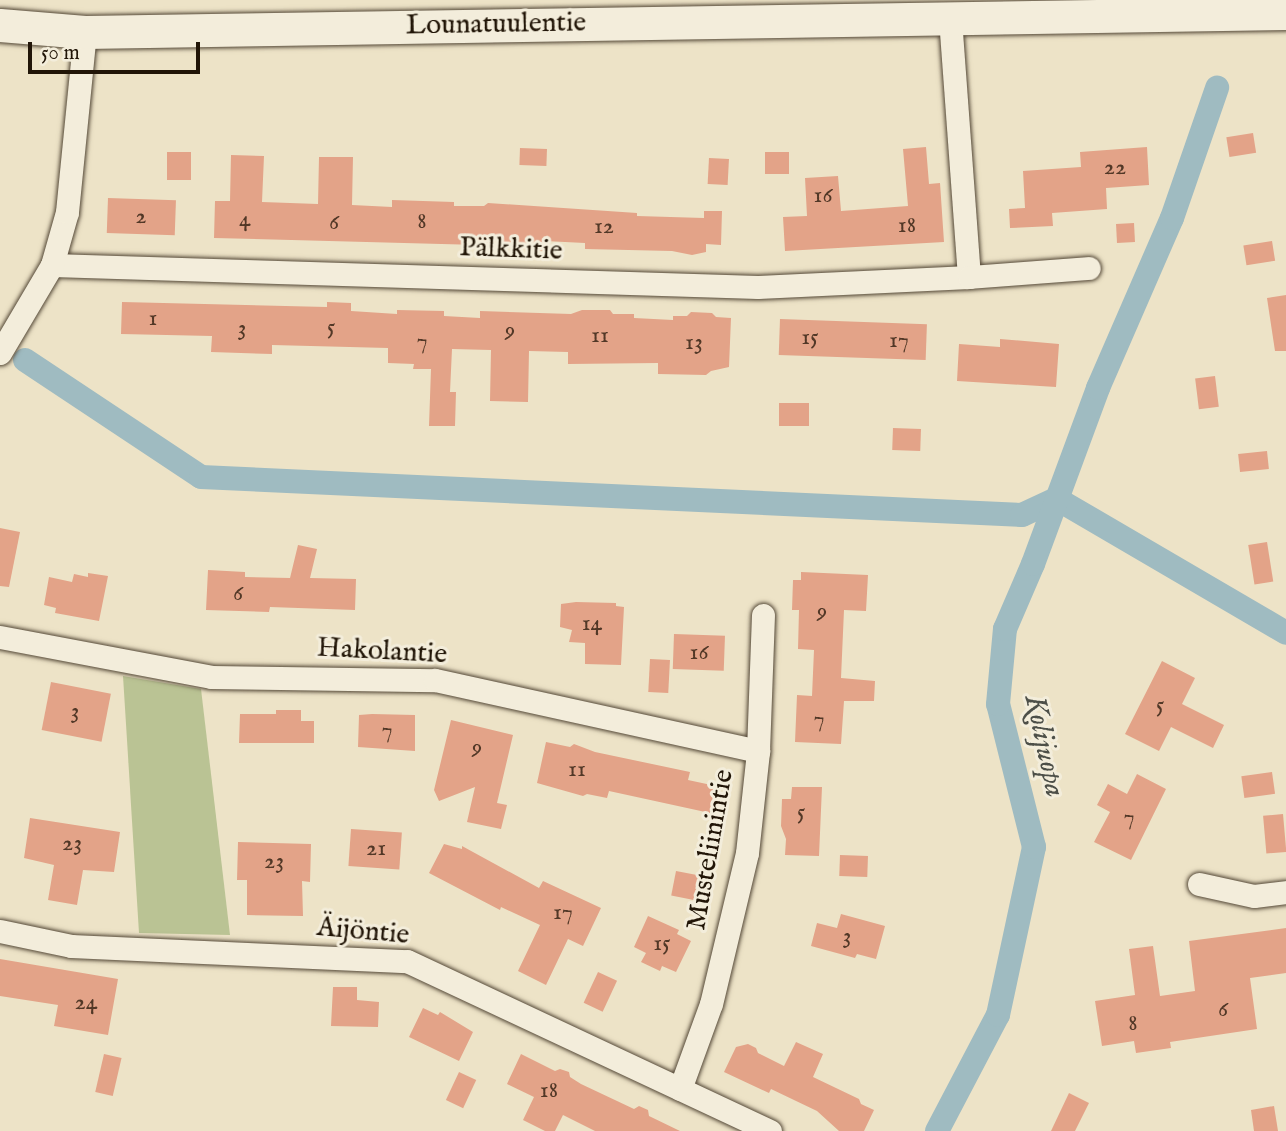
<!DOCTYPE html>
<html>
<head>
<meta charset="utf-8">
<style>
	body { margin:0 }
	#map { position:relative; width:1286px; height:1131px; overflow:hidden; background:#ede3c7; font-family:"IM FELL English",serif }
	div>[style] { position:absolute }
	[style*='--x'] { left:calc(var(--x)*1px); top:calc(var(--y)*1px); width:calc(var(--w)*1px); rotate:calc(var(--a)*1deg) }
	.green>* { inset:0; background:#bac394 }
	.canal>* { height:24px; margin:-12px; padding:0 12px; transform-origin:12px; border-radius:12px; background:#9fbbc1 }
	.building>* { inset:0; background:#e3a388; transform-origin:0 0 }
	.roads { filter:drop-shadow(0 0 2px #544837) drop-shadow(0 0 2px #544837) }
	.street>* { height:23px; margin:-11.5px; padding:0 11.5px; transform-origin:11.5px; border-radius:11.5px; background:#f3eddb }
	.secondary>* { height:33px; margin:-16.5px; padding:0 16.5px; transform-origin:16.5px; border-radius:16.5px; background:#f3eddb }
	span { translate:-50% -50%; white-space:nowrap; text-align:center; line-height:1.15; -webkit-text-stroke:6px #f3eddb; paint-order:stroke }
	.number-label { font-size:24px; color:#523827 }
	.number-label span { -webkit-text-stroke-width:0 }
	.street-label { font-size:28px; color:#211507 }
	.water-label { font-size:30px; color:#4d4f48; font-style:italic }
	.scale { position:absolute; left:28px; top:42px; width:172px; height:32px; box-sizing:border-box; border:4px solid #211507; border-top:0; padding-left:9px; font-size:21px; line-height:24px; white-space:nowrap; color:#211507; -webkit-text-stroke:5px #f3eddb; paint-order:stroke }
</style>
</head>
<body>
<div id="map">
	<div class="green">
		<div style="clip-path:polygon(123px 676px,201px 689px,230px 935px,139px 933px)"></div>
	</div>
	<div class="canal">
		<div style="--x:25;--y:360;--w:211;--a:33.6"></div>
		<div style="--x:201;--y:477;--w:822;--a:2.65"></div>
		<div style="--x:1022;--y:515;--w:38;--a:-25"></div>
		<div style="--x:1057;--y:499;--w:265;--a:30.3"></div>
		<div style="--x:937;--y:1131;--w:131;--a:-62.3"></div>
		<div style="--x:998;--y:1015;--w:172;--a:-77.9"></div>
		<div style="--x:1034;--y:847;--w:147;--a:-104.1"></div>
		<div style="--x:998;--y:704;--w:75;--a:-84.7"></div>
		<div style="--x:1005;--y:629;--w:71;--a:-66.7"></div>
		<div style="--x:1033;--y:564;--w:188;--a:-69.7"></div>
		<div style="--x:1098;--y:388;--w:185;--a:-66.5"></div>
		<div style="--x:1172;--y:218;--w:138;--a:-70.9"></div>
	</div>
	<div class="building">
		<div style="left:1253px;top:133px;width:20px;height:27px;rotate:81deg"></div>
		<div style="clip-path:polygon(926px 147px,929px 184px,940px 183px,944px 242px,785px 251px,783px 217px,807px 216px,805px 178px,838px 176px,841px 211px,908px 206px,903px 149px)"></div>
		<div style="clip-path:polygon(1147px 147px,1149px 185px,1106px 188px,1107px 209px,1052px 213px,1053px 226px,1010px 228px,1009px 209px,1025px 208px,1023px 171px,1081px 167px,1080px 152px)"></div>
		<div style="left:520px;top:148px;width:27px;height:17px;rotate:2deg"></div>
		<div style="left:167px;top:152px;width:24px;height:28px"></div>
		<div style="left:765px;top:152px;width:24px;height:22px"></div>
		<div style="clip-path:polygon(231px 155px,264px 156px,262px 202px,318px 204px,319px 157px,353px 157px,352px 205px,392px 207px,392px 200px,454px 202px,454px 206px,484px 206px,488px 203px,637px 213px,637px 216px,704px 218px,704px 211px,722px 211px,721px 245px,706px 244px,706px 252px,692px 255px,672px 251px,585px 249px,585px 243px,545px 241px,545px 251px,479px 245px,214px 238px,215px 201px,230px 201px)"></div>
		<div style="left:709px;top:158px;width:20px;height:26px;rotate:3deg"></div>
		<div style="left:108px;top:198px;width:68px;height:35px;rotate:2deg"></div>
		<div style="left:1134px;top:223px;width:19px;height:18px;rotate:87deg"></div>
		<div style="left:1272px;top:241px;width:20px;height:29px;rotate:81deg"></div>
		<div style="clip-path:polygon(1286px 295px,1286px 351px,1275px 351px,1267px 298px)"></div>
		<div style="clip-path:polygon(122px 302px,327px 307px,327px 302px,351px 303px,351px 311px,397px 314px,397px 310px,444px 311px,444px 316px,480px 318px,480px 311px,571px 314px,582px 310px,610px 310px,613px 314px,634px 314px,634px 318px,673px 320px,673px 316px,687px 316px,691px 312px,712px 313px,716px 317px,731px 318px,729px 367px,711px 371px,706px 375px,658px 374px,658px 363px,568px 364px,568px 352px,529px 351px,528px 402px,490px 401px,491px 350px,452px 349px,450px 392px,456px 392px,455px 426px,429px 426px,431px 369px,413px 369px,414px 364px,388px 363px,388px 348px,272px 345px,272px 354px,211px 352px,212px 336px,121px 334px)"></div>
		<div style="left:780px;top:319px;width:147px;height:36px;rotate:2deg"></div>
		<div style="clip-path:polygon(1000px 339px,1059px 344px,1056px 387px,957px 381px,959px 344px,1000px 347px)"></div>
		<div style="left:1215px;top:376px;width:31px;height:20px;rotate:83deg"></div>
		<div style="left:779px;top:403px;width:30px;height:23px"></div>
		<div style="left:893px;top:428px;width:28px;height:22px;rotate:2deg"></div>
		<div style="left:1267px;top:451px;width:18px;height:29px;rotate:84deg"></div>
		<div style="clip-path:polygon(0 528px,20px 532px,9px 587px,0 586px)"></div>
		<div style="left:1267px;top:542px;width:40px;height:19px;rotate:81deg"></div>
		<div style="clip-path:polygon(298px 545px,317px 549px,310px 578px,356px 579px,355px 610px,270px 607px,269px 612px,206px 610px,208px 570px,245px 572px,245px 577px,290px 578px)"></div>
		<div style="clip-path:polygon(801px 572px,868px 575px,866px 611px,844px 610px,841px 678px,875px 681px,874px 701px,844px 701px,841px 744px,795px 742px,797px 695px,812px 696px,814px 650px,798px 649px,799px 610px,792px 610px,793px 580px,801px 580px)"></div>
		<div style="clip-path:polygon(88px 573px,108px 576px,99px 621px,55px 613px,56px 608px,44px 605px,49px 577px,72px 582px,74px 574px,88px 577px)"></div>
		<div style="clip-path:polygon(576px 602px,616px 603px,616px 606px,624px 607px,621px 665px,585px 664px,585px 643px,569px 642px,572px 630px,560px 627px,561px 604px)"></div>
		<div style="left:674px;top:634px;width:51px;height:35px;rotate:2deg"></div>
		<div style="left:650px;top:659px;width:20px;height:33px;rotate:3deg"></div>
		<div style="clip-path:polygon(1162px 661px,1195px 678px,1182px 704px,1224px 725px,1213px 748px,1171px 727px,1159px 751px,1125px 734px)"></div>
		<div style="left:51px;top:682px;width:61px;height:49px;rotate:11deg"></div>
		<div style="clip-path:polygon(276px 710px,301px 710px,301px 721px,314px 721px,314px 743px,239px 743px,240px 714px,276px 714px)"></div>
		<div style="clip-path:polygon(372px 714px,415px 715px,415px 751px,358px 747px,359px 715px)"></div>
		<div style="clip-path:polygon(451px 720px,513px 735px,497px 803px,507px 805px,501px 829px,467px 822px,475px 787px,439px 801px,434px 790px)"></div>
		<div style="clip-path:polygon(546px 742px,570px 747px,574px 744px,595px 752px,690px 772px,688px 780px,716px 786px,710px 813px,609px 791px,607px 798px,587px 794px,583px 796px,537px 783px)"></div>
		<div style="left:1272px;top:772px;width:22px;height:31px;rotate:82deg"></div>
		<div style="clip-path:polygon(1137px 774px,1166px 789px,1131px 860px,1094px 842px,1110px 812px,1097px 805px,1108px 784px,1127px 794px)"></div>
		<div style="clip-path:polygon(792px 787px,822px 787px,819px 856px,785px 855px,786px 839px,781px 826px,782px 799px,791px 799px)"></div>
		<div style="left:1283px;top:814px;width:38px;height:20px;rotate:85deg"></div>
		<div style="clip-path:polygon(30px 818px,120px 832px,114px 872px,83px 870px,77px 905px,48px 900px,54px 865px,24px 858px)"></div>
		<div style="left:351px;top:829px;width:51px;height:37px;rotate:4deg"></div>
		<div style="clip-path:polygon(238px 842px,311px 844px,310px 882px,302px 881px,303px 916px,247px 915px,247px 880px,237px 880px)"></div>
		<div style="clip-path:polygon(444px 844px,462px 849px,462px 846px,539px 888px,543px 881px,601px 908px,583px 946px,568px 939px,546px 985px,518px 971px,540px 925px,501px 907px,500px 910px,429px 873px)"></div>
		<div style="left:840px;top:855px;width:28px;height:21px;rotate:2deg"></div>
		<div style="left:676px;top:871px;width:32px;height:25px;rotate:11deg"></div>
		<div style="clip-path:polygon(841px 914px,885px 926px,876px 959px,857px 954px,855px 958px,811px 946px,817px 923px,837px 928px)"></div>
		<div style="clip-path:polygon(648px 916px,679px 930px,677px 934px,691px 941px,676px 972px,662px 966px,660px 971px,641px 962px,646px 953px,634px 947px)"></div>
		<div style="clip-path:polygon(1286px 928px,1286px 973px,1250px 978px,1257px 1029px,1170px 1042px,1171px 1048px,1136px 1053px,1134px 1041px,1102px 1046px,1095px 1001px,1135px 995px,1129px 949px,1153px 946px,1160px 996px,1195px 991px,1189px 941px)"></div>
		<div style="clip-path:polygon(0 959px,118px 979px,108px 1035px,54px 1026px,58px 1005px,0 996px)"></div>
		<div style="left:598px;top:972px;width:21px;height:34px;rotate:25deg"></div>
		<div style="clip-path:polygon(333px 987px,357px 987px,357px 1000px,379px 1002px,378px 1027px,331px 1026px)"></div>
		<div style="clip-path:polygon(423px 1008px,438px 1015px,440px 1012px,473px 1032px,459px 1061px,409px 1037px)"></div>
		<div style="clip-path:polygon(796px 1042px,823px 1054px,813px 1077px,859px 1099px,861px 1104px,874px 1110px,864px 1131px,839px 1131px,817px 1111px,771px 1089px,769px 1093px,724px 1072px,736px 1047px,748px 1044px,756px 1048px,758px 1053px,784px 1066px)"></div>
		<div style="left:104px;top:1054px;width:18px;height:39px;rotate:13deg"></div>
		<div style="clip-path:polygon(521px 1054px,555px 1071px,560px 1069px,569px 1072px,570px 1077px,581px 1084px,634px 1109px,639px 1106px,648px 1110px,649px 1116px,680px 1131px,595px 1131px,563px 1115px,555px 1131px,545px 1131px,523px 1120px,534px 1097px,507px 1084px)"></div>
		<div style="left:459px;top:1072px;width:19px;height:31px;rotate:25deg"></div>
		<div style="clip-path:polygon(1069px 1093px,1089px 1103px,1075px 1131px,1051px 1131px)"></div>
		<div style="clip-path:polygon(1274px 1106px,1278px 1131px,1254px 1131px,1251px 1110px)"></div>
	</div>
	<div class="roads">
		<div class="street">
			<div style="--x:52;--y:265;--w:706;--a:1.78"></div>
			<div style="--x:758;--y:287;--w:211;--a:-2.7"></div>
			<div style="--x:969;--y:277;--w:262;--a:-94.2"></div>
			<div style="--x:969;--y:277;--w:120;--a:-4.3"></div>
			<div style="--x:0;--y:353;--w:102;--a:-59.4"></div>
			<div style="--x:52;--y:265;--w:55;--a:-74.2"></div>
			<div style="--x:67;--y:212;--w:181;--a:-84.3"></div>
			<div style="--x:0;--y:637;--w:215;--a:10.7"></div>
			<div style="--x:211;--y:677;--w:224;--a:0.8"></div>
			<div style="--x:435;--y:680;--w:331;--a:12.4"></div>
			<div style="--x:1199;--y:884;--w:56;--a:12.3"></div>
			<div style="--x:1254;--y:896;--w:32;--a:-7"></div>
			<div style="--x:0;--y:931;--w:73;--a:11.9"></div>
			<div style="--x:71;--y:946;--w:336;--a:2.6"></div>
			<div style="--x:407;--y:961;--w:401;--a:25.1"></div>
			<div style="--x:680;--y:1089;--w:90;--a:-70"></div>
			<div style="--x:711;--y:1004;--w:155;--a:-76.6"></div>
			<div style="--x:747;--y:853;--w:103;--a:-83.8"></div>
			<div style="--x:758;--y:751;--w:136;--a:-87.9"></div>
		</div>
		<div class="secondary">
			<div style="--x:0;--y:25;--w:85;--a:4.7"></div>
			<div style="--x:85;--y:32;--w:1201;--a:-0.91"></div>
		</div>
	</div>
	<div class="number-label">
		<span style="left:1115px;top:168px">22</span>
		<span style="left:823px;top:196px">16</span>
		<span style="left:141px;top:217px">2</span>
		<span style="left:245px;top:220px">4</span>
		<span style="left:422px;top:222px">8</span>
		<span style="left:334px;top:223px">6</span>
		<span style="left:907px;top:226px">18</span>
		<span style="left:604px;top:227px">12</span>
		<span style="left:153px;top:319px">1</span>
		<span style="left:331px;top:328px">5</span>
		<span style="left:242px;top:329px">3</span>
		<span style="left:510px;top:331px">9</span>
		<span style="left:600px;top:336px">11</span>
		<span style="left:810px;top:338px">15</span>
		<span style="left:899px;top:341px">17</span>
		<span style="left:422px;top:342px">7</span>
		<span style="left:694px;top:343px">13</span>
		<span style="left:238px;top:594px">6</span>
		<span style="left:822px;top:612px">9</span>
		<span style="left:592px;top:624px">14</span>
		<span style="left:699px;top:653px">16</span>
		<span style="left:1160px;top:706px">5</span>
		<span style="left:75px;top:712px">3</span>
		<span style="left:819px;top:720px">7</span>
		<span style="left:387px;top:731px">7</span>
		<span style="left:477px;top:748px">9</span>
		<span style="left:577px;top:770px">11</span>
		<span style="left:801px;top:813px">5</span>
		<span style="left:1129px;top:818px">7</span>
		<span style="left:72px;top:844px">23</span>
		<span style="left:376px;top:849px">21</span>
		<span style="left:274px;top:862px">23</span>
		<span style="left:563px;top:913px">17</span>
		<span style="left:847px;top:937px">3</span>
		<span style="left:662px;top:944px">15</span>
		<span style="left:86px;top:1003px">24</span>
		<span style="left:1223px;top:1010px">6</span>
		<span style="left:1133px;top:1024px">8</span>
		<span style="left:549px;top:1091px">18</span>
	</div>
	<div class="street-label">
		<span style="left:496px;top:25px;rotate:-1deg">Lounatuulentie</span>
		<span style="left:511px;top:250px;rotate:2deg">Pälkkitie</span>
		<span style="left:382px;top:652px;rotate:3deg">Hakolantie</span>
		<span style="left:711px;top:850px;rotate:-80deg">Musteliinintie</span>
		<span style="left:363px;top:932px;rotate:5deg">Äijöntie</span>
	</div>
	<div class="water-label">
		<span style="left:1044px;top:746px;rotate:78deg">Kolijuopa</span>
	</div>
	<div class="scale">50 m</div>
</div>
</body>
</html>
